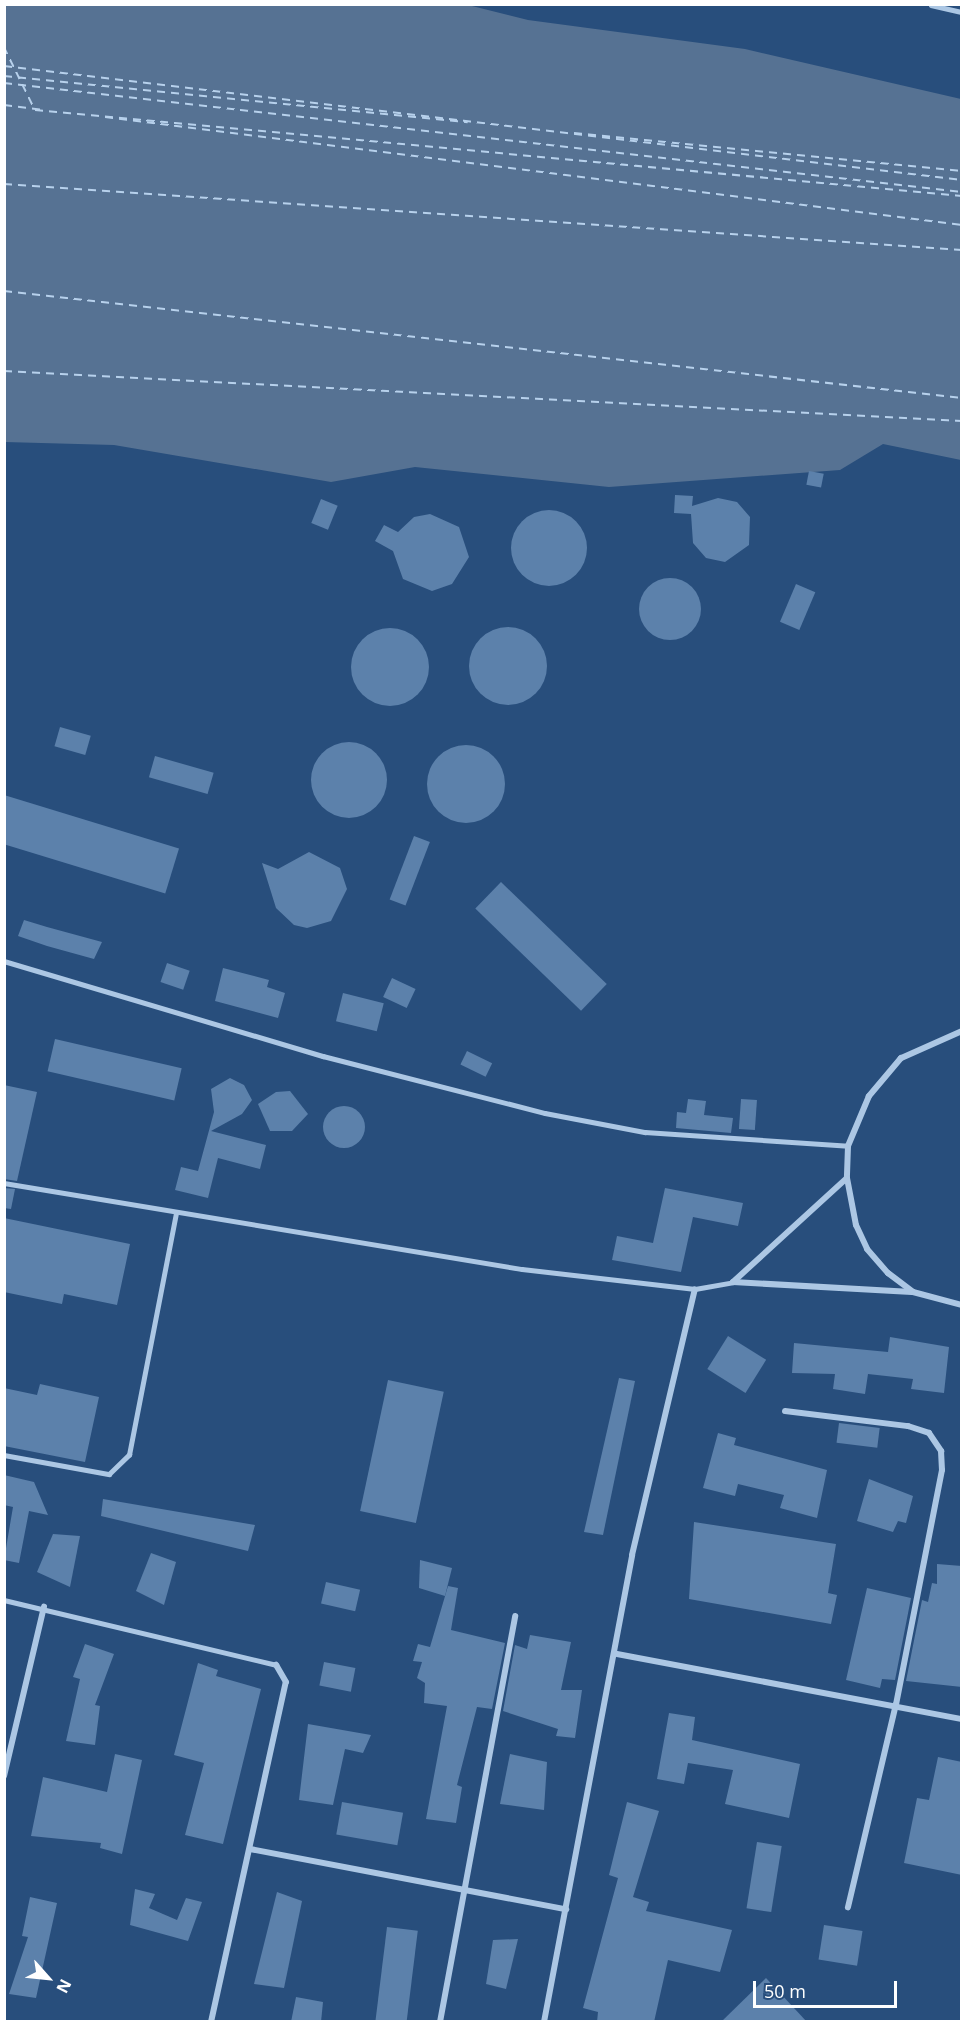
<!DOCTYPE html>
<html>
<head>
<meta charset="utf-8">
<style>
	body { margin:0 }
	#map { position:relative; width:966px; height:2026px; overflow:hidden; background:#284e7c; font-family:"Open Sans",sans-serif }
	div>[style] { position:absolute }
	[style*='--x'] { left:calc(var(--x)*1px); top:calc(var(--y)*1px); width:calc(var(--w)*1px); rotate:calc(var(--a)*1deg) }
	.water>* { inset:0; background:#567293 }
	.ferry>* { height:1.5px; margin-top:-0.75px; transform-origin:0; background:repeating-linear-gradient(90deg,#b7d1ec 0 8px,transparent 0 14px) }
	.building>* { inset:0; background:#5c81ab; transform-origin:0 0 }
	.round { border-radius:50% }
	.lane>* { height:4.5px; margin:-2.25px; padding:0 2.25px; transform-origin:2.25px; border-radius:2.25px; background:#acc7e4 }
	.street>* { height:6px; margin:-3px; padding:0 3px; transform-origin:3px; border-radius:3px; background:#acc7e4 }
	span { translate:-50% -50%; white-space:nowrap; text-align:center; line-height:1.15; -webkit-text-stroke:6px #284e7c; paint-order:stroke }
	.frame { position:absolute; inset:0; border:6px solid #fff; pointer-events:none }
	.north { position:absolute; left:18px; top:1948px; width:60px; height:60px; -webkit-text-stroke:4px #284e7c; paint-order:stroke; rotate:117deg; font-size:16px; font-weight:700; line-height:24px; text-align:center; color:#fff }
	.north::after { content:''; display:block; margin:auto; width:21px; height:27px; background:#fff; clip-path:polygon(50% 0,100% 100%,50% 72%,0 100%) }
	.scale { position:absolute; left:753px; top:1981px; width:144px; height:27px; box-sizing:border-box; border:3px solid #fff; border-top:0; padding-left:8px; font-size:18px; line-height:21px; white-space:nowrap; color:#fff; -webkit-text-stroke:4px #284e7c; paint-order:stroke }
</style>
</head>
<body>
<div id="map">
	<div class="water">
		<div style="clip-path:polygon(5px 5px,468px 5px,528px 20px,745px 49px,961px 99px,961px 460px,883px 444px,840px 470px,609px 487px,415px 467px,331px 482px,114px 445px,5px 442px)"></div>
	</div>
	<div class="ferry">
		<div style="--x:4;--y:47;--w:70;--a:63.8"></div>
		<div style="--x:35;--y:110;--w:931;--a:5.3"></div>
		<div style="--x:4;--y:66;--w:965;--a:6.79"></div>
		<div style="--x:4;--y:76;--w:466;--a:5.7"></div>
		<div style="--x:4;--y:83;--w:964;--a:6.49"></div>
		<div style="--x:4;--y:105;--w:40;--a:7.1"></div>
		<div style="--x:105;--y:117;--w:864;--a:7.18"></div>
		<div style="--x:574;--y:133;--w:390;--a:5.6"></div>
		<div style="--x:4;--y:184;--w:960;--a:3.94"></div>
		<div style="--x:4;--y:291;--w:964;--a:6.37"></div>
		<div style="--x:4;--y:371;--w:959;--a:2.99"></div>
	</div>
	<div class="building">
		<div style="left:809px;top:471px;width:15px;height:14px;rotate:11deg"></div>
		<div style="clip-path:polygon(675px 495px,693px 496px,692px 506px,718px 498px,737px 502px,750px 517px,749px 545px,725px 562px,706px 558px,693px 543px,691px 514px,674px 513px)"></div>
		<div style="left:321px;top:499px;width:18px;height:26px;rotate:22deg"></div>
		<div class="round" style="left:511px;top:510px;width:76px;height:76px"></div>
		<div style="clip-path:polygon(430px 514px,459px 527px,469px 557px,452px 584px,432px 591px,403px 579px,393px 551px,375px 541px,384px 525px,398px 532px,414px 517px)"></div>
		<div class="round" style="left:639px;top:578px;width:62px;height:62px"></div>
		<div style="left:796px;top:584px;width:21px;height:41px;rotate:23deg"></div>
		<div class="round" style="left:469px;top:627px;width:78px;height:78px"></div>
		<div class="round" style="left:351px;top:628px;width:78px;height:78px"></div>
		<div style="left:60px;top:727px;width:32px;height:20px;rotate:16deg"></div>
		<div class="round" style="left:311px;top:742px;width:76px;height:76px"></div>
		<div class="round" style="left:427px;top:745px;width:78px;height:78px"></div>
		<div style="left:155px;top:756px;width:61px;height:22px;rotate:16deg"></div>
		<div style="left:4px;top:795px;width:183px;height:47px;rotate:17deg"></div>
		<div style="left:414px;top:836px;width:17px;height:68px;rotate:21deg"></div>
		<div style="clip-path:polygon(309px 852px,340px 868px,347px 889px,331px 921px,307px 928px,294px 925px,276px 908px,262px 863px,278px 869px)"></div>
		<div style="left:501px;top:882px;width:147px;height:37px;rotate:44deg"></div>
		<div style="clip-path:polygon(24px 920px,47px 927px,102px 942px,94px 959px,47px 946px,18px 936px)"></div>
		<div style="left:167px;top:963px;width:24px;height:20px;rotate:19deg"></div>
		<div style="clip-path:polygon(223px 968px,269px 980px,267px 987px,285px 993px,278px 1018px,215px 1001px)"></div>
		<div style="left:392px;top:978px;width:26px;height:21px;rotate:25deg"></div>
		<div style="left:343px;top:993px;width:42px;height:29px;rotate:14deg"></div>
		<div style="left:55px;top:1039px;width:130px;height:33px;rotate:13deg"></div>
		<div style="left:467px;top:1051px;width:28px;height:15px;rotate:26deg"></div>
		<div style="clip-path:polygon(230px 1078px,244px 1085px,252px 1100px,242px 1114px,211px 1131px,266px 1145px,260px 1169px,218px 1158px,208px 1198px,175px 1190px,181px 1167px,198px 1171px,214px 1112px,211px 1089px)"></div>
		<div style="clip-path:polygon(4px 1085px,37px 1092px,17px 1181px,4px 1179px)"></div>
		<div style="clip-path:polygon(290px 1091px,308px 1114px,292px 1131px,270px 1131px,258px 1104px,276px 1092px)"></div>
		<div style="clip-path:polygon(688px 1099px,706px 1101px,704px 1115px,733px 1118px,731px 1133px,676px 1128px,677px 1112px,686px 1113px)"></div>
		<div style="left:741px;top:1099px;width:16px;height:30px;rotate:4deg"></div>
		<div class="round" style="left:323px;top:1106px;width:42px;height:42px"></div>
		<div style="clip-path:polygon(4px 1188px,15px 1189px,11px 1209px,4px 1208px)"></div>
		<div style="clip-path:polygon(665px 1188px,743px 1203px,738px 1226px,693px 1217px,681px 1272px,612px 1260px,617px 1236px,653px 1243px)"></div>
		<div style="clip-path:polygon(4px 1218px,130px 1244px,117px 1305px,64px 1294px,62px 1304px,4px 1292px)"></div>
		<div style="left:728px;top:1336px;width:45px;height:39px;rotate:32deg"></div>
		<div style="clip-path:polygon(890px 1337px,949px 1347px,944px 1393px,911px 1389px,913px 1379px,868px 1374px,865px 1394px,833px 1389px,835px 1374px,792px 1373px,794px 1343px,888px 1352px)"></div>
		<div style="clip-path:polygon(619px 1378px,635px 1381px,603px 1535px,584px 1532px)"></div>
		<div style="left:388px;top:1380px;width:57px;height:134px;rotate:12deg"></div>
		<div style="clip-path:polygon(40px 1384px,99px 1397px,85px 1462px,4px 1446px,4px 1388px,37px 1395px)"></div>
		<div style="left:839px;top:1423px;width:41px;height:20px;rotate:7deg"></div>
		<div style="clip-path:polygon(718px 1433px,736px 1438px,734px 1445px,827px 1470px,817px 1518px,780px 1508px,784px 1495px,738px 1484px,735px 1496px,703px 1488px)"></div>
		<div style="clip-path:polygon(4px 1475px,34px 1482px,48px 1515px,29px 1511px,19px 1563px,4px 1560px,13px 1507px,4px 1505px)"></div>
		<div style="clip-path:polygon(869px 1479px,913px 1496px,906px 1523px,898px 1521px,893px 1532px,857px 1521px)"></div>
		<div style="clip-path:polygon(103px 1499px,255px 1525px,248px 1551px,101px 1516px)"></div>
		<div style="clip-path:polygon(694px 1522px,836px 1544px,828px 1593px,837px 1595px,831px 1624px,689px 1599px)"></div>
		<div style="clip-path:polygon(53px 1534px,80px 1536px,70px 1587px,37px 1572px)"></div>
		<div style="clip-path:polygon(151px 1553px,176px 1562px,164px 1605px,136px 1591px)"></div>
		<div style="clip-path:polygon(420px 1560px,452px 1568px,445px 1596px,419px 1588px)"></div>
		<div style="clip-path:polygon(937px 1564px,962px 1566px,962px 1687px,906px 1681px,922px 1600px,928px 1602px,932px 1583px,937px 1584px)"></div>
		<div style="left:326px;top:1582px;width:35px;height:22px;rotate:13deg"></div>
		<div style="clip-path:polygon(448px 1586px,458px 1588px,451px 1630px,505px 1643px,492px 1709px,477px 1707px,457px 1785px,462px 1787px,456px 1823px,426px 1819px,447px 1706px,424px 1703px,425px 1683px,417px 1678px,422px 1662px,413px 1661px,418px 1644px,430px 1647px)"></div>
		<div style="clip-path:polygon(867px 1588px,911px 1598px,895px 1680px,882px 1679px,880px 1688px,846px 1680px)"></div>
		<div style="clip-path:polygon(530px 1635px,571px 1642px,561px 1690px,582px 1690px,575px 1738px,556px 1736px,558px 1729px,503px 1711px,515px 1645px,527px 1649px)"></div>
		<div style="clip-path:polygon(85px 1644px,114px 1654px,95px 1705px,100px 1706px,95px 1745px,66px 1741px,80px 1679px,73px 1677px)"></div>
		<div style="left:324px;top:1662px;width:32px;height:24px;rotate:11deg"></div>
		<div style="clip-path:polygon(198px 1663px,218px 1670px,216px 1676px,261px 1689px,223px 1844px,185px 1835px,204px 1763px,174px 1755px)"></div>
		<div style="clip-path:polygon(669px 1713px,695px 1717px,692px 1740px,800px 1764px,789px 1818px,725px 1804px,733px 1770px,688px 1763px,684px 1784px,657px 1779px)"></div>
		<div style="clip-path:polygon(308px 1724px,371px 1735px,363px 1753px,345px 1749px,333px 1805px,299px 1800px)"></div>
		<div style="clip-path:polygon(115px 1754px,142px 1760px,122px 1854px,100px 1848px,101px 1843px,31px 1836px,43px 1777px,107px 1792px)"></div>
		<div style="clip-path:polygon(510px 1754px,547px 1762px,544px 1810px,500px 1804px)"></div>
		<div style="clip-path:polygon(938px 1757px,962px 1762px,962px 1875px,904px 1863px,917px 1798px,929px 1800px)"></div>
		<div style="left:342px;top:1802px;width:62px;height:33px;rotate:10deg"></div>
		<div style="clip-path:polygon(627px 1802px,659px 1811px,633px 1897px,649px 1902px,646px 1911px,732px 1930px,720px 1972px,668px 1960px,654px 2022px,597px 2022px,598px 2012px,583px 2008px,618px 1878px,609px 1875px)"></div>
		<div style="left:757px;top:1842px;width:25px;height:67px;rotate:9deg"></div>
		<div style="clip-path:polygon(135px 1889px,155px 1894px,149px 1908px,177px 1920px,186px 1898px,202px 1902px,188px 1941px,130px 1925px)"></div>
		<div style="clip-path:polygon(277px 1892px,302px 1901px,284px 1988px,254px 1984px)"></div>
		<div style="clip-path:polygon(30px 1897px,57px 1903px,36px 1998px,9px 1994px,28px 1937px,22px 1936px)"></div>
		<div style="left:824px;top:1925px;width:39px;height:35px;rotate:9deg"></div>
		<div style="left:387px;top:1927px;width:31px;height:95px;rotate:7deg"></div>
		<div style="clip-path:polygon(518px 1939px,506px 1989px,486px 1984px,493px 1940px)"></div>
		<div style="clip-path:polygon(766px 1978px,807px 2022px,721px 2022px)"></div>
		<div style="clip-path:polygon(296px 1997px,323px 2002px,321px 2022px,291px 2022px)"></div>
	</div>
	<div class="lane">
		<div style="--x:931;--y:5;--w:32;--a:13"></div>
		<div style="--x:4;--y:961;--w:333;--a:16.6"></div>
		<div style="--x:323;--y:1056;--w:229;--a:14.4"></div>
		<div style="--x:545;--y:1113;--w:102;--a:10.8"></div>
		<div style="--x:645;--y:1132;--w:203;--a:3.9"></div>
		<div style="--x:4;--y:1183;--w:525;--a:9.43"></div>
		<div style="--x:522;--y:1269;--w:174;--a:6.6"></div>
		<div style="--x:695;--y:1289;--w:39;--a:-10"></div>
		<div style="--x:4;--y:1455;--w:107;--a:10.3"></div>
		<div style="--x:109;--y:1474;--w:28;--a:-44"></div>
		<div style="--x:129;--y:1455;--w:246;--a:-79"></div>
		<div style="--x:4;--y:1600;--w:280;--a:13.4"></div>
	</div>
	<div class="street">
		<div style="--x:962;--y:1031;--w:67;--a:156.1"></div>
		<div style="--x:901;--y:1058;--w:50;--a:130.1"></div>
		<div style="--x:869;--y:1096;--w:54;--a:112.8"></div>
		<div style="--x:848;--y:1146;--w:32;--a:92"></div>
		<div style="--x:847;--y:1178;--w:48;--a:79.2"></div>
		<div style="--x:856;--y:1225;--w:26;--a:65"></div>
		<div style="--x:867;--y:1249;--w:32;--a:49"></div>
		<div style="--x:888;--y:1273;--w:31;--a:37"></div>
		<div style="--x:913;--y:1292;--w:51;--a:14.9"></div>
		<div style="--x:733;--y:1282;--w:179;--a:3.2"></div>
		<div style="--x:733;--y:1282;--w:154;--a:-42.4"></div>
		<div style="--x:785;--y:1411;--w:124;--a:7"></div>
		<div style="--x:908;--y:1426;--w:22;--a:18"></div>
		<div style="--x:929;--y:1433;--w:22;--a:56"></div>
		<div style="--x:941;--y:1451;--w:19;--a:87"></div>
		<div style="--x:942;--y:1470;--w:238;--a:101.1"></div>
		<div style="--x:896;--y:1704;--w:209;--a:103.3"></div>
		<div style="--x:617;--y:1654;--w:351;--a:10.7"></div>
		<div style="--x:4;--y:1776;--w:174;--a:-76.7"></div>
		<div style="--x:250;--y:1849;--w:322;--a:10.8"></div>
		<div style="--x:211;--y:2022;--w:348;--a:-77.6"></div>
		<div style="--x:286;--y:1682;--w:20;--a:-120"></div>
		<div style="--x:440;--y:2022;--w:413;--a:-79.5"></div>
		<div style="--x:544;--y:2022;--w:475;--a:-79.3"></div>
		<div style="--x:632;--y:1555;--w:273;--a:-76.7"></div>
	</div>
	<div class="frame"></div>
	<div class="north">N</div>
	<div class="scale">50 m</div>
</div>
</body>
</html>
